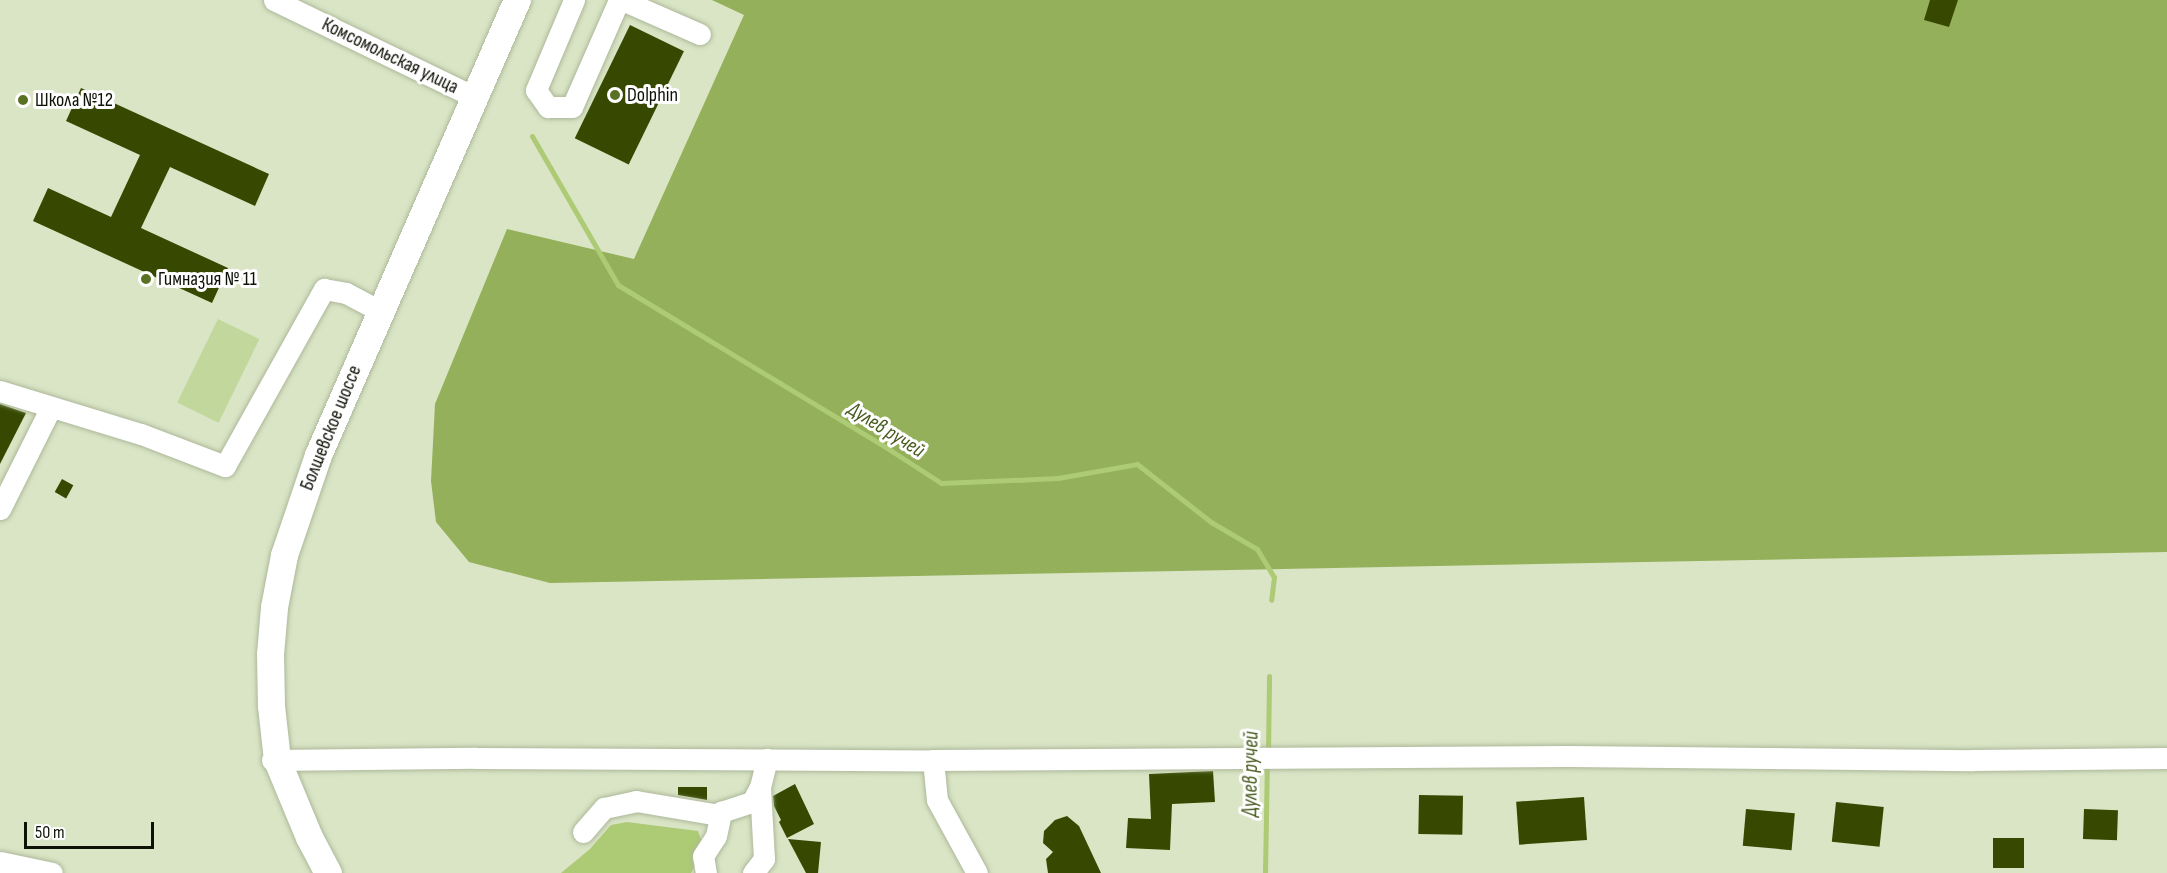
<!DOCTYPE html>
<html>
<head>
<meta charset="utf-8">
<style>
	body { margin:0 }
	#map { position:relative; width:2167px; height:873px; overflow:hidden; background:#d9e5c5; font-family:"Sofia Sans Condensed",sans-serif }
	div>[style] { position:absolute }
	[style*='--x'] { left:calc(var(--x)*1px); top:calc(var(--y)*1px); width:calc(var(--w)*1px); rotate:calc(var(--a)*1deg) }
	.green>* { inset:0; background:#c1d79b; transform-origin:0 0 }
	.forest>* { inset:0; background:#94b05b }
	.water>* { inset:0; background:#adca74 }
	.stream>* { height:5px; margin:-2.5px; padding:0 2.5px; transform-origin:2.5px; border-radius:2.5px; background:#adca74 }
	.building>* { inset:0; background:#374901; transform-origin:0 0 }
	.roads { filter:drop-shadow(0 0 2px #adb89a) drop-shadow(0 0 2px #adb89a) }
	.minor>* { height:21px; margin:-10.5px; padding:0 10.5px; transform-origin:10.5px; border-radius:10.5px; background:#fff }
	.major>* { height:27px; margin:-13.5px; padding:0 13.5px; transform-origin:13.5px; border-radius:13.5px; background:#fff }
	.dots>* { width:16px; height:16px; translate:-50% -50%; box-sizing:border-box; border:3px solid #fff; border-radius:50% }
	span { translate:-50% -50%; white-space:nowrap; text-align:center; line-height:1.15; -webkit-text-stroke:6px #fff; paint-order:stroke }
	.street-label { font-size:20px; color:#0d1106 }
	.poi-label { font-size:20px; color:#0d1106 }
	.left { translate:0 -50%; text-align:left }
	.water-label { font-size:21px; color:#485a1e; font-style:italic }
	.scale { position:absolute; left:24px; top:822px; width:130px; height:27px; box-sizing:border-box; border:3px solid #0d1106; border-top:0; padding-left:8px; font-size:18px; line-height:21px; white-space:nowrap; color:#0d1106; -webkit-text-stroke:4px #fff; paint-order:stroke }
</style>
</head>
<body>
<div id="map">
	<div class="green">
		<div style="left:218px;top:319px;width:46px;height:93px;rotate:26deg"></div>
	</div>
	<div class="forest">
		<div style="clip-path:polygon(712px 0,2167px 0,2167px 552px,550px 583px,469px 562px,436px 522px,431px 481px,435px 404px,507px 229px,634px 259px,744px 15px)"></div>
	</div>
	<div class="water">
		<div style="clip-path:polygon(627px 822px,698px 831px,704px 848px,691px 873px,561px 873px,590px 849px,611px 825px)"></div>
	</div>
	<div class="stream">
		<div style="--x:532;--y:136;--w:172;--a:60"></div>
		<div style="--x:618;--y:285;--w:315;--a:31.2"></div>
		<div style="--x:887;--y:448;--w:64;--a:32.9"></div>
		<div style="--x:941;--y:483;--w:117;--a:-2.4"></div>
		<div style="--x:1058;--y:478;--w:80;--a:-10"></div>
		<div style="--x:1137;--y:464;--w:94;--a:38.1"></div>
		<div style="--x:1211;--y:522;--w:53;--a:30.4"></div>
		<div style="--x:1257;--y:549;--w:33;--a:59"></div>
		<div style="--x:1274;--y:577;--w:23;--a:97"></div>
		<div style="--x:1268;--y:752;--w:76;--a:-89.2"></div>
		<div style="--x:1265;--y:873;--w:111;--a:-89"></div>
	</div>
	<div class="building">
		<div style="clip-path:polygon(1930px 0,1958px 0,1949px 27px,1924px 20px)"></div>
		<div style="left:630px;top:25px;width:60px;height:126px;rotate:26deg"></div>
		<div style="clip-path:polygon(81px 88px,269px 174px,255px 206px,170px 167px,141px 228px,228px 268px,212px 303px,33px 221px,48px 188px,111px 217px,140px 155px,66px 121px)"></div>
		<div style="clip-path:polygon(0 404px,26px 413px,0 464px)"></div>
		<div style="left:62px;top:479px;width:13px;height:15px;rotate:29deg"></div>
		<div style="clip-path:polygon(1213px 771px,1215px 802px,1172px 804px,1170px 850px,1126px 848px,1128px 818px,1151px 819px,1149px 774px)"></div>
		<div style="clip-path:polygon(795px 784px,814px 824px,787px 838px,779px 822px,781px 820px,774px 806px,773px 796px)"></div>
		<div style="clip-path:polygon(678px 787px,707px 787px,707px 800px,678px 795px)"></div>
		<div style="left:1419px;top:795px;width:44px;height:39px;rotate:1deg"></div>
		<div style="left:1584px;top:797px;width:43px;height:68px;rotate:86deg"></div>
		<div style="left:1836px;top:802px;width:48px;height:40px;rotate:6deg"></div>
		<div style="left:1746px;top:809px;width:49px;height:37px;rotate:5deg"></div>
		<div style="left:2084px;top:809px;width:34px;height:30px;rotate:2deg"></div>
		<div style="clip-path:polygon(1067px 816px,1079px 826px,1101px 873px,1048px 873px,1046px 859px,1053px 852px,1043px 843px,1044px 831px,1055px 820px)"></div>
		<div style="left:1993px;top:838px;width:31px;height:30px"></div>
		<div style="clip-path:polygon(788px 839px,821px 842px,818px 873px,806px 873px)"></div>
	</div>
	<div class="roads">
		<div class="minor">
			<div style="--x:274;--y:0;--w:221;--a:25.8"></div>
			<div style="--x:574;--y:0;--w:98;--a:112.9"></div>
			<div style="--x:536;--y:90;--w:21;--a:55"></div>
			<div style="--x:548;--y:107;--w:24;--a:0"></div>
			<div style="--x:572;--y:107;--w:117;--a:-66.3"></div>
			<div style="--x:622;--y:0;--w:85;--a:23.6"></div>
			<div style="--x:0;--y:391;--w:147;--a:17"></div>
			<div style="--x:141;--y:434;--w:90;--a:20.9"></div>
			<div style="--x:225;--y:466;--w:203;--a:-60.8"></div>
			<div style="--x:324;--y:289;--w:22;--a:10"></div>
			<div style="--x:346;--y:293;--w:38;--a:28"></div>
			<div style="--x:0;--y:509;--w:114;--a:-63.4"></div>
			<div style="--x:272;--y:760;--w:204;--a:-0.6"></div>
			<div style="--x:476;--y:758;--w:457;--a:0.3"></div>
			<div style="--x:933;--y:760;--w:635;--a:-0.36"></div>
			<div style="--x:1568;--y:756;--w:404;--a:0.6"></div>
			<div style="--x:1972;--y:760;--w:195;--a:-0.6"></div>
			<div style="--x:933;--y:760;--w:40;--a:84.3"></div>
			<div style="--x:937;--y:800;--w:83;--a:61.3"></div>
			<div style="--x:583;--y:832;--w:32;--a:-49"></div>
			<div style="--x:604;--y:808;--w:33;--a:-12"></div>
			<div style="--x:636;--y:801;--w:85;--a:9.5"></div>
			<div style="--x:0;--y:862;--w:53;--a:11.9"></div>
			<div style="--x:706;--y:873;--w:17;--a:-100"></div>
			<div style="--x:703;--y:856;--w:24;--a:-57"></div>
			<div style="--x:716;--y:836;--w:25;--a:-78"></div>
			<div style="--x:721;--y:812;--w:33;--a:-18"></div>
			<div style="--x:752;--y:802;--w:17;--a:-62"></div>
			<div style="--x:760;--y:787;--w:29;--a:-76"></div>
			<div style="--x:753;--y:873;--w:18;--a:-52"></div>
			<div style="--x:764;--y:859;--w:72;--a:-93.2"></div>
		</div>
		<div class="major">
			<div style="--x:328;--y:873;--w:41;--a:-117.8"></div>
			<div style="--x:309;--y:837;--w:83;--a:-112.6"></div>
			<div style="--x:277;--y:760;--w:54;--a:-96.3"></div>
			<div style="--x:271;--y:706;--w:52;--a:-91.1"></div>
			<div style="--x:270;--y:654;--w:47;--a:-85.1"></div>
			<div style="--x:274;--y:607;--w:53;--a:-79.1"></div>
			<div style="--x:284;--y:555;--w:106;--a:-71.2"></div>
			<div style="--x:318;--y:455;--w:497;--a:-66.4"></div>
		</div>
	</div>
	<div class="dots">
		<div style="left:615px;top:95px;background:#597122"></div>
		<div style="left:23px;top:100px;background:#597122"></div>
		<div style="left:146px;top:279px;background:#597122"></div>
	</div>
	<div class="street-label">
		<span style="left:390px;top:56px;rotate:26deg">Комсомольская улица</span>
		<span style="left:331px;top:428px;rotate:-68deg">Болшевское шоссе</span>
	</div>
	<div class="poi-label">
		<span class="left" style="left:627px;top:95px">Dolphin</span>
		<span class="left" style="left:35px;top:100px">Школа №12</span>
		<span class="left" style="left:158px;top:279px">Гимназия № 11</span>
	</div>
	<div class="water-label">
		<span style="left:886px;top:430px;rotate:32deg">Дулев ручей</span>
		<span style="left:1251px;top:774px;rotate:-89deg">Дулев ручей</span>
	</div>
	<div class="scale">50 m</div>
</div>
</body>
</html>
